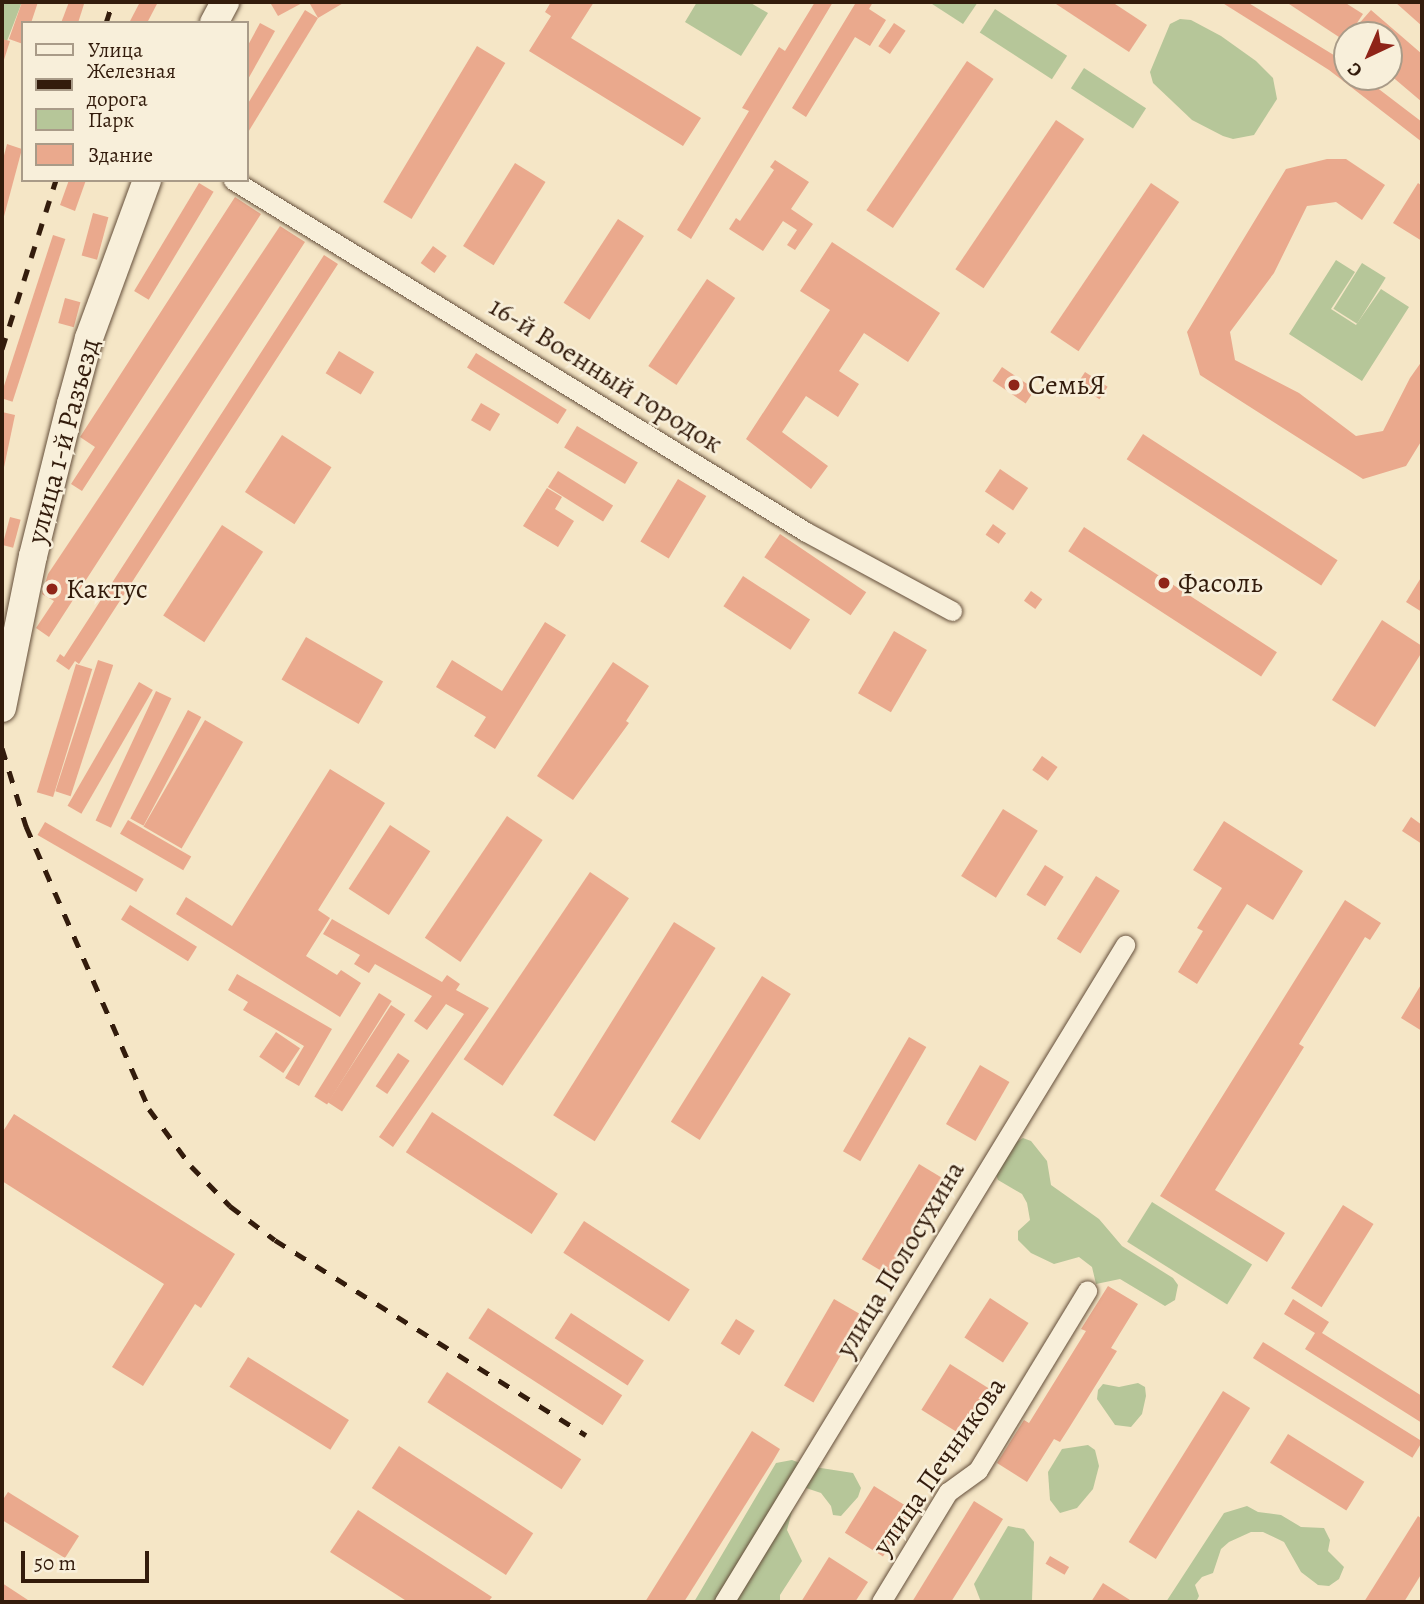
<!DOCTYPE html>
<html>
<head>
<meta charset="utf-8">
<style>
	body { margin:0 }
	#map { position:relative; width:1424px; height:1604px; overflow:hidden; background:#f5e6c6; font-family:Alegreya,serif }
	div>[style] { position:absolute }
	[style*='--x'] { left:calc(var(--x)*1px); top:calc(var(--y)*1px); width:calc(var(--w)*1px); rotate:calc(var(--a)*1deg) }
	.green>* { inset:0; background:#b6c699; transform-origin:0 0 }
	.building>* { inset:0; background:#eaa98d; transform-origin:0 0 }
	.roads { filter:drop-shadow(0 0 2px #644e3a) drop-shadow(0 0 2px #644e3a) }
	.minor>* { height:19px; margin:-9.5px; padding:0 9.5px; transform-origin:9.5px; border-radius:9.5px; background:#f8efda }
	.secondary>* { height:28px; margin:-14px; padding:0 14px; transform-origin:14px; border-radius:14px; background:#f8efda }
	.rail>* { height:5px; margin-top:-2.5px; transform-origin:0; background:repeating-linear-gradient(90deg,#331c0c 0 12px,transparent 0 24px) }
	.dots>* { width:19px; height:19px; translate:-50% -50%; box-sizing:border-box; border:4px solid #f8efda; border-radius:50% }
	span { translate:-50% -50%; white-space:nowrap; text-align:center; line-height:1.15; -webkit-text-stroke:5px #f8efda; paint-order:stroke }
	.street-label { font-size:28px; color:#331c0c }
	.poi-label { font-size:28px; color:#331c0c }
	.left { translate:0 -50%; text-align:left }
	.frame { position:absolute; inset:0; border:4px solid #331c0c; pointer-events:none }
	.legend { position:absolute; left:21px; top:21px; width:228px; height:161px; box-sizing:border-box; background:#f8efda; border:2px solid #a99b88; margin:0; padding:9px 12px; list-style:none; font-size:21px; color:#331c0c }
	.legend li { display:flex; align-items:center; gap:14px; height:35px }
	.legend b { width:35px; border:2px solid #a99b88 }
	.north { position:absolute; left:1333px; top:21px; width:70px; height:70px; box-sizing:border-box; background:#f8efda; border:2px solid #a99b88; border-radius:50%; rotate:224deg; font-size:19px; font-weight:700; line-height:28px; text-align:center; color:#331c0c }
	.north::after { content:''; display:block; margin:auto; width:24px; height:32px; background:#8f2418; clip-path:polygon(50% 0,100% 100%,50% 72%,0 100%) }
	.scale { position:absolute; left:21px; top:1551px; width:128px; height:32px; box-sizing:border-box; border:4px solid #331c0c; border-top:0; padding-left:9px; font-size:21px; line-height:24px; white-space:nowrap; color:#331c0c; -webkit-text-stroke:5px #f8efda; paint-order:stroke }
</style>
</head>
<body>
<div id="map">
	<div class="green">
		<div style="clip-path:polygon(2px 2px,22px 2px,7px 41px,2px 39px)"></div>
		<div style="clip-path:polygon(697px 2px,749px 2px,768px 13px,741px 56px,685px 22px)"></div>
		<div style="clip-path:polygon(929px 2px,978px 2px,963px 24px)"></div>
		<div style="left:995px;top:9px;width:86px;height:28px;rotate:33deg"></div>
		<div style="clip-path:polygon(1180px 19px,1191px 20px,1221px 36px,1256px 61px,1273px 78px,1277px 99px,1254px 135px,1233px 139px,1223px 136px,1192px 120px,1153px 83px,1150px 72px,1170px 24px)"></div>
		<div style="left:1084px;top:68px;width:74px;height:24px;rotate:33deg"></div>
		<div style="clip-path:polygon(1336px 260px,1355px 272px,1331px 309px,1356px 325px,1381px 289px,1409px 307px,1362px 381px,1289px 334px)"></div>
		<div style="left:1362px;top:263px;width:28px;height:54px;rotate:32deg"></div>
		<div style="clip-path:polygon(1023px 1138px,1031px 1141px,1047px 1161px,1051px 1185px,1099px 1219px,1122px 1246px,1173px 1278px,1178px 1285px,1175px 1300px,1165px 1306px,1120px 1279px,1096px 1284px,1092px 1267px,1079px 1257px,1054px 1264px,1031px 1253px,1018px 1240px,1018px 1231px,1030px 1220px,1027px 1203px,1022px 1194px,998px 1180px,995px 1172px,1008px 1147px)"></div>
		<div style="left:1152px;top:1202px;width:118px;height:47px;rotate:32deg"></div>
		<div style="clip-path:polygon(1138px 1383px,1145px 1387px,1146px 1396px,1142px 1414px,1131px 1427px,1115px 1425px,1097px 1399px,1098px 1390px,1103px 1384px,1119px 1387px)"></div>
		<div style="clip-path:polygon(1088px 1445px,1095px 1450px,1099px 1466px,1093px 1489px,1077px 1508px,1060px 1513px,1050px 1500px,1048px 1472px,1062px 1449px)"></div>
		<div style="clip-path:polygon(792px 1460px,808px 1466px,853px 1473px,861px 1488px,858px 1497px,841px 1516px,833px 1515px,831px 1506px,821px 1493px,806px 1488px,798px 1489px,787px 1530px,802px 1561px,780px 1595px,780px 1602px,694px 1602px,776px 1463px)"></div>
		<div style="clip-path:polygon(1247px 1506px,1258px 1512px,1281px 1515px,1301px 1527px,1324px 1528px,1330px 1540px,1328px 1551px,1344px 1567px,1339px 1579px,1329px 1586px,1318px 1585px,1301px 1572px,1284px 1542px,1263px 1532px,1251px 1532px,1229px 1542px,1221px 1549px,1213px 1573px,1202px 1577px,1195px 1585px,1199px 1596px,1196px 1602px,1166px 1602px,1224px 1513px)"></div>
		<div style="clip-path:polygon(1008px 1526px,1024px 1529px,1034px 1542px,1032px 1600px,981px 1602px,974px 1584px)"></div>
	</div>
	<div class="building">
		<div style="clip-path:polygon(22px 2px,38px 2px,31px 23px,23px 23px,23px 44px,9px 39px)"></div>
		<div style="clip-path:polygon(69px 2px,84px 4px,78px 23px,61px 23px)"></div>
		<div style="clip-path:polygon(140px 2px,158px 2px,147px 23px,129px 23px)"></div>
		<div style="clip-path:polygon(276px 2px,304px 2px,278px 16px,271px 4px)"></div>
		<div style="clip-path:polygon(314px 2px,345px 2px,318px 18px,310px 4px)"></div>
		<div style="clip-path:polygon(551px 2px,594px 2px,571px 38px,701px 118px,683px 146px,529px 51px,551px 16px,545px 12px)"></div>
		<div style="clip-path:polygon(815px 2px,833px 2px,691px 239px,677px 230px,749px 111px,742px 108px,779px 47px,785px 51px)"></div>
		<div style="clip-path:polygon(852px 2px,873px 2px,869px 9px,886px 20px,870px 46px,855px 37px,806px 117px,792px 108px,855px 4px)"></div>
		<div style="clip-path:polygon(1053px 2px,1112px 2px,1147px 25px,1129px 52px)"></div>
		<div style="clip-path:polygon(1221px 2px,1247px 2px,1337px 57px,1347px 65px,1347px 77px,1363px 77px,1422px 122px,1422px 142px,1329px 70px)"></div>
		<div style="clip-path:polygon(1286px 2px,1344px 2px,1363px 14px,1345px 41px)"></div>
		<div style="clip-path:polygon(1395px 2px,1422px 2px,1422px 26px)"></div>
		<div style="clip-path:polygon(305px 10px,318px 18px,247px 134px,247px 105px)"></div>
		<div style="clip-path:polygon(1371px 10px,1422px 54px,1422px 102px,1389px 74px,1389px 35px,1349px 35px)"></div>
		<div style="clip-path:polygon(260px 23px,275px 31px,247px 81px,247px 47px)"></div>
		<div style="left:894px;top:23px;width:14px;height:28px;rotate:34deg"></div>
		<div style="clip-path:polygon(2px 39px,10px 41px,2px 66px)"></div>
		<div style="left:477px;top:46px;width:33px;height:182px;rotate:31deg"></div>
		<div style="left:967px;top:61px;width:32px;height:180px;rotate:34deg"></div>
		<div style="left:1056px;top:120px;width:34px;height:180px;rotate:34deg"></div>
		<div style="clip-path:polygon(7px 144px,22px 149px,3px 220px,2px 163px)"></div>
		<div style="clip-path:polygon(1327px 159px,1346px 159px,1385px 185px,1362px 220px,1336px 202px,1307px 206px,1274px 273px,1230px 332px,1235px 360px,1299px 393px,1356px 436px,1383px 431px,1410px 378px,1422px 361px,1422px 440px,1406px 466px,1363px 479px,1200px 375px,1187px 332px,1286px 169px)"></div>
		<div style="clip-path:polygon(775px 160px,809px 182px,791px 209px,813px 224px,795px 250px,787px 245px,797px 230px,783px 221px,763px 251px,729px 229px,736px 218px,740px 221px,774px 170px,770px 167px)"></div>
		<div style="left:515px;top:163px;width:36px;height:98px;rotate:32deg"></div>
		<div style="clip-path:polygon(69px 180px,86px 180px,75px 211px,60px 205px)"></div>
		<div style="left:199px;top:183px;width:17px;height:126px;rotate:31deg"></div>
		<div style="left:1151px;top:183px;width:34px;height:180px;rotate:34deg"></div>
		<div style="clip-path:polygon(1418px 183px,1422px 186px,1422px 241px,1393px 223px)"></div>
		<div style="clip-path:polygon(235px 197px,261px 214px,82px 491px,71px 484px,95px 447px,80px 437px)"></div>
		<div style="left:93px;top:213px;width:16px;height:44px;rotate:15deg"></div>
		<div style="left:618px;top:219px;width:31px;height:100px;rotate:33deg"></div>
		<div style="clip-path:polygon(280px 226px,305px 242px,49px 637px,36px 628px,54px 601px,42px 594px,48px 574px)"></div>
		<div style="left:53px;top:235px;width:13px;height:171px;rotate:18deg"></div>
		<div style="clip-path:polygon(832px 242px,940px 313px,908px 362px,864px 333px,839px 371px,859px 384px,838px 417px,806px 396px,782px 432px,828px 466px,811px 489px,746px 439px,830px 310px,800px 291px)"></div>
		<div style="left:433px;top:246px;width:17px;height:21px;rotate:36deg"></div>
		<div style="clip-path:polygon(324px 255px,338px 264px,79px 664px,75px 661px,69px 670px,56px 661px,60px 654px,64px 657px)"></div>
		<div style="left:707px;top:279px;width:34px;height:105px;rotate:34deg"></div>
		<div style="left:65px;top:298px;width:16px;height:26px;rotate:15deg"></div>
		<div style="left:339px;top:351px;width:41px;height:26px;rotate:31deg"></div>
		<div style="left:476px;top:353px;width:107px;height:17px;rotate:32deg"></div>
		<div style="left:1002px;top:367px;width:40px;height:17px;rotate:34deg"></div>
		<div style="left:1085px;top:372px;width:27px;height:15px;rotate:33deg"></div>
		<div style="left:481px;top:403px;width:22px;height:20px;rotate:30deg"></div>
		<div style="clip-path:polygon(2px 412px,15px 415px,3px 472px,2px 471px)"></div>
		<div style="left:577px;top:426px;width:71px;height:25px;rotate:31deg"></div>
		<div style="left:1143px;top:434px;width:232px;height:30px;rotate:33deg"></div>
		<div style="left:282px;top:435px;width:59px;height:68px;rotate:33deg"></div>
		<div style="left:1000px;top:469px;width:34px;height:27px;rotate:34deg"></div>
		<div style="left:558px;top:471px;width:65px;height:19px;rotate:32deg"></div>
		<div style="left:678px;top:479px;width:33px;height:73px;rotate:31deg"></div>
		<div style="clip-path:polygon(547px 488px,562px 497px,555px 509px,574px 521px,558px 547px,523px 526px)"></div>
		<div style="left:10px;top:517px;width:11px;height:29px;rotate:15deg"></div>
		<div style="left:993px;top:524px;width:16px;height:13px;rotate:35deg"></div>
		<div style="left:222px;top:525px;width:49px;height:108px;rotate:33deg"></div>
		<div style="left:1084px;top:527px;width:230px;height:29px;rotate:33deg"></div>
		<div style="left:780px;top:534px;width:104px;height:28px;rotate:34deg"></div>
		<div style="left:743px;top:576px;width:80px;height:36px;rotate:33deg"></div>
		<div style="clip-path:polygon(1422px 576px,1422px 612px,1406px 602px)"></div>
		<div style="left:1031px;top:591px;width:14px;height:12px;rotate:36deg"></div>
		<div style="clip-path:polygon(1382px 620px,1422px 646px,1422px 652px,1375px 727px,1332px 700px)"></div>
		<div style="clip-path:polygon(545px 622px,566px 635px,495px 749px,474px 736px,486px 717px,436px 687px,452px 660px,502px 691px)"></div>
		<div style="left:894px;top:631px;width:38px;height:72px;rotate:30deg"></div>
		<div style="left:306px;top:637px;width:89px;height:49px;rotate:30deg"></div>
		<div style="left:98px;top:660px;width:16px;height:138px;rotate:18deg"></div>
		<div style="clip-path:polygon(613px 662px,649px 686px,626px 721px,629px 723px,573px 800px,537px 776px)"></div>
		<div style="left:76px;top:664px;width:17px;height:134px;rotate:17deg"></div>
		<div style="left:139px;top:682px;width:16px;height:143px;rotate:30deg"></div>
		<div style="left:156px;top:691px;width:17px;height:143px;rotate:25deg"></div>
		<div style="left:188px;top:710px;width:15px;height:123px;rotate:28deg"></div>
		<div style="left:205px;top:720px;width:44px;height:123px;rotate:30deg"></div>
		<div style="left:1042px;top:756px;width:19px;height:17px;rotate:35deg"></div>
		<div style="clip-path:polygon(330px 769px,385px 803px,318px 910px,330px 918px,306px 956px,337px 975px,341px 970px,361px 983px,340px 1017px,176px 914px,186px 897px,232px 926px)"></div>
		<div style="left:1003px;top:809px;width:41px;height:79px;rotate:32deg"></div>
		<div style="left:507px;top:816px;width:43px;height:147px;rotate:34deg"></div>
		<div style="clip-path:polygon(1411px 817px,1422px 825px,1422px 844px,1402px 831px)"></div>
		<div style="left:128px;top:820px;width:73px;height:16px;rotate:30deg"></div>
		<div style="clip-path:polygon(1224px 821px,1303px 871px,1273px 920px,1247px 904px,1197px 984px,1178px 972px,1203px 931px,1197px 928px,1222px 888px,1193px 870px)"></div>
		<div style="left:45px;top:822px;width:114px;height:15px;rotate:30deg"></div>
		<div style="left:390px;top:825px;width:48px;height:76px;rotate:33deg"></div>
		<div style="left:1045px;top:865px;width:22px;height:35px;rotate:32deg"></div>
		<div style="left:590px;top:872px;width:47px;height:226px;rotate:34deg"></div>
		<div style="left:1096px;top:876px;width:28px;height:74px;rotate:32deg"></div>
		<div style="clip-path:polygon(1345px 900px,1381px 923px,1370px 940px,1365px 937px,1299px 1044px,1304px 1047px,1215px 1190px,1285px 1233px,1267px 1262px,1160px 1196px)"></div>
		<div style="left:130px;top:905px;width:79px;height:17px;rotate:32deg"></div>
		<div style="clip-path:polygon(332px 919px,442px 982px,447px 975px,460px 984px,456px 990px,489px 1008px,393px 1147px,379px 1137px,464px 1014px,446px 1004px,427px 1030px,414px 1021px,432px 996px,375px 964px,369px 973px,354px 964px,360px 955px,323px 934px)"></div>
		<div style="left:674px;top:922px;width:49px;height:228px;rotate:32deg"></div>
		<div style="clip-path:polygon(237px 974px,332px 1029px,299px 1086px,285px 1078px,304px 1046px,243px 1010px,248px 1002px,228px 990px)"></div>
		<div style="left:762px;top:976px;width:34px;height:172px;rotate:32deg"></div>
		<div style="clip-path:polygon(1422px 983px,1422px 1031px,1401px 1018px)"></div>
		<div style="left:379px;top:993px;width:15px;height:122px;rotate:32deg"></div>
		<div style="left:391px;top:1005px;width:17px;height:116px;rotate:33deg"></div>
		<div style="left:276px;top:1032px;width:29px;height:30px;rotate:34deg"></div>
		<div style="left:909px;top:1037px;width:20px;height:132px;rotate:30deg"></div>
		<div style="left:398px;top:1053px;width:14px;height:40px;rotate:34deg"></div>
		<div style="left:980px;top:1065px;width:34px;height:68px;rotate:30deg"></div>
		<div style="left:432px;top:1112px;width:150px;height:48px;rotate:33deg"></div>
		<div style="clip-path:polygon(14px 1114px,235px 1254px,201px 1308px,195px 1304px,143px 1386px,112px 1367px,164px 1284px,2px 1181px,2px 1133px)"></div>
		<div style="left:919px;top:1164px;width:33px;height:111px;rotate:31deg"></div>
		<div style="left:1343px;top:1205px;width:36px;height:98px;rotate:32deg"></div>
		<div style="left:584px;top:1221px;width:126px;height:38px;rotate:33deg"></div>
		<div style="clip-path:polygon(1108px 1286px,1138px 1304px,1111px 1348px,1117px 1351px,1069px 1428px,1060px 1442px,1054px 1439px,1027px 1482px,997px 1463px,1024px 1420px,1029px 1423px,1086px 1331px,1081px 1329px)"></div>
		<div style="left:990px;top:1298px;width:46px;height:47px;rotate:33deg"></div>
		<div style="left:834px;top:1299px;width:34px;height:100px;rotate:30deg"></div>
		<div style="clip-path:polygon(1293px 1299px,1329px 1322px,1322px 1333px,1422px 1396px,1422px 1423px,1305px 1349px,1315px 1333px,1284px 1314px)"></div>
		<div style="left:488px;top:1308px;width:160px;height:36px;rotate:33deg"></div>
		<div style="left:571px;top:1313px;width:87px;height:30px;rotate:33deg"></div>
		<div style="left:736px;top:1319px;width:22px;height:29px;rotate:32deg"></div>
		<div style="left:1263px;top:1342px;width:188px;height:19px;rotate:32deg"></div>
		<div style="left:248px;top:1357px;width:119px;height:35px;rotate:32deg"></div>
		<div style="left:950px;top:1364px;width:46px;height:54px;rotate:32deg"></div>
		<div style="left:447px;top:1372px;width:160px;height:36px;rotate:33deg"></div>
		<div style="left:1223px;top:1391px;width:32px;height:178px;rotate:32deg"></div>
		<div style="clip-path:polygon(752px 1431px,780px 1449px,773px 1461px,684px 1602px,645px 1602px)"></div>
		<div style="left:1288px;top:1434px;width:90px;height:34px;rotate:32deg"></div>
		<div style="left:399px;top:1446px;width:160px;height:50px;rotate:33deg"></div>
		<div style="left:874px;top:1486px;width:45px;height:55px;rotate:32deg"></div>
		<div style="clip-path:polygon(8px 1492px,79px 1536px,65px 1558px,2px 1520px,2px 1501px)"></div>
		<div style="clip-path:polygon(974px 1501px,1003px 1519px,951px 1602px,912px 1602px)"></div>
		<div style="clip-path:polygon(358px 1510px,492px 1597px,488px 1602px,408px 1602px,330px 1552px)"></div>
		<div style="clip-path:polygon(1418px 1516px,1422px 1519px,1422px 1573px,1404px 1602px,1364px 1602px)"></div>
		<div style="left:1050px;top:1556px;width:22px;height:9px;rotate:30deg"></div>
		<div style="clip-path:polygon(829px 1557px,868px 1582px,855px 1602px,801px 1602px)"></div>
		<div style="clip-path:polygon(2px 1583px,31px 1602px,2px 1602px)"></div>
		<div style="clip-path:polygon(1103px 1583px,1130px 1600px,1129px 1602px,1091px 1602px)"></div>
	</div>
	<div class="roads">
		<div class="minor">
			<div style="--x:233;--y:180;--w:672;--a:31.56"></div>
			<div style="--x:806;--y:532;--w:166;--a:28.4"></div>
			<div style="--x:724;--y:1602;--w:770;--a:-58.6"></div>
			<div style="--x:881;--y:1602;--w:129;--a:-58.7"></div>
			<div style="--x:948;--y:1492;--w:37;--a:-36"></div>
			<div style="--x:978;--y:1470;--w:210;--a:-58.7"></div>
		</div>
		<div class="secondary">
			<div style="--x:214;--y:23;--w:24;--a:-62"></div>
			<div style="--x:2;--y:708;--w:155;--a:-78.5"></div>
			<div style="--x:33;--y:556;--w:157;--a:-76"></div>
			<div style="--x:71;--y:404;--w:68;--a:-74.7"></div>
			<div style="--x:89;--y:338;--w:168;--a:-69.8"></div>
		</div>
	</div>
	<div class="rail">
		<div style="--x:106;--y:23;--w:22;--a:-72"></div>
		<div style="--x:2;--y:349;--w:177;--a:-72.3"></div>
		<div style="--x:2;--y:748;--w:82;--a:72.9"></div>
		<div style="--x:26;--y:826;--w:309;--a:66.5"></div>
		<div style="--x:149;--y:1109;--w:71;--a:53.6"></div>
		<div style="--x:191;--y:1166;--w:56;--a:45.7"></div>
		<div style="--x:230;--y:1206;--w:56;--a:37.1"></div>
		<div style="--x:275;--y:1240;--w:367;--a:32.1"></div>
	</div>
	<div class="dots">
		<div style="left:1014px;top:385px;background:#8f2418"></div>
		<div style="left:1164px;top:583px;background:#8f2418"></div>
		<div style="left:52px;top:589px;background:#8f2418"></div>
	</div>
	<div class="street-label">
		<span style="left:606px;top:375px;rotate:32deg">16-й Военный городок</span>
		<span style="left:63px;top:441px;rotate:-75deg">улица 1-й Разъезд</span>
		<span style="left:900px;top:1259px;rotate:-59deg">улица Полосухина</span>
		<span style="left:939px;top:1466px;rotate:-55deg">улица Печникова</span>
	</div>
	<div class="poi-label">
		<span class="left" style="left:1028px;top:385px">СемьЯ</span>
		<span class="left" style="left:1178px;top:583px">Фасоль</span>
		<span class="left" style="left:66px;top:589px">Кактус</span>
	</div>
	<div class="frame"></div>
	<ul class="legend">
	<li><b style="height:9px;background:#f8efda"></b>Улица</li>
	<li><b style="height:9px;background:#331c0c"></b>Железная дорога</li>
	<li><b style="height:19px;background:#b6c699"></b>Парк</li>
	<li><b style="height:19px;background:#eaa98d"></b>Здание</li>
	</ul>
	<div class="north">С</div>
	<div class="scale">50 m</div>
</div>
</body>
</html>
